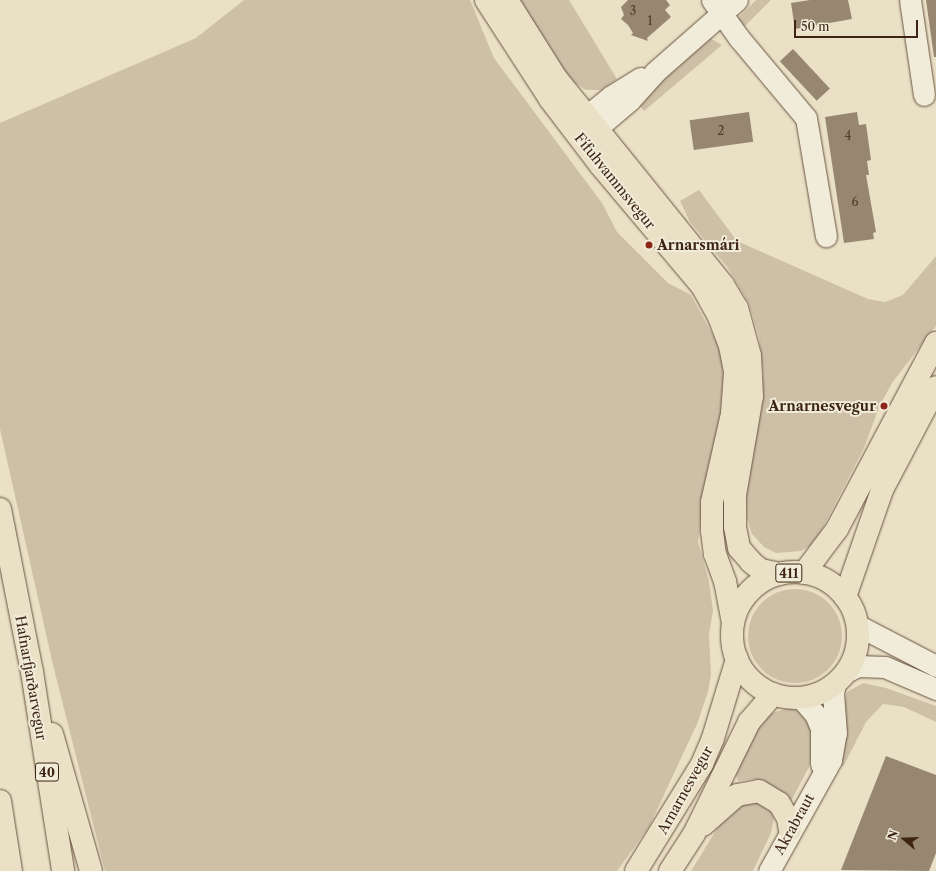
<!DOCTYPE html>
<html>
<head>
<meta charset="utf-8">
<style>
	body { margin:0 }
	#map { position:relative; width:936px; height:871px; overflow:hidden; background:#eae0c5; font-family:"Libre Caslon Text",serif }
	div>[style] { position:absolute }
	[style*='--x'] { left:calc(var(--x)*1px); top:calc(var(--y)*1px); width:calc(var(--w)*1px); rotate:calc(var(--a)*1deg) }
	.green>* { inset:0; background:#cdc0a7 }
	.round { border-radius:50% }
	.building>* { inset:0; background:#978670; transform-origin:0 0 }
	.roads { filter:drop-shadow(0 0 1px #685340) drop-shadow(0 0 1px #685340) }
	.minor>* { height:21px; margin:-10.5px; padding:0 10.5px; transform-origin:10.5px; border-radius:10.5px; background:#f1ebd9 }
	.major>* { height:22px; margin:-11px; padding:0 11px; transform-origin:11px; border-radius:11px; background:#eae0c5 }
	.major>.ring { margin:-11px; padding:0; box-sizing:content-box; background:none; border:22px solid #eae0c5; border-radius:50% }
	.dots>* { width:11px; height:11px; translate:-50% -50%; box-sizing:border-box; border:2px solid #f1ebd9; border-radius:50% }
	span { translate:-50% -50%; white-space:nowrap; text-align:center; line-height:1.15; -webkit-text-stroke:4px #f1ebd9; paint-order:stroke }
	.number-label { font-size:12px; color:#543c2a }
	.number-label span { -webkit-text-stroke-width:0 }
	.shield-label span { padding:1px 3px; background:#f1ebd9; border:1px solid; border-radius:3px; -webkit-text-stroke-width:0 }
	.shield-label { font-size:13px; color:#3d2413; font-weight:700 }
	.street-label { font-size:14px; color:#3d2413 }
	.poi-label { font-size:14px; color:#3d2413; font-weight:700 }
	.left { translate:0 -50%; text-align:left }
	.right { translate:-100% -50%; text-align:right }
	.north { position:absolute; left:884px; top:819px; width:40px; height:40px; -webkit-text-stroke:3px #f1ebd9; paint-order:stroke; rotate:289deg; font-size:11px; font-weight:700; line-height:16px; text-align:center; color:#3d2413 }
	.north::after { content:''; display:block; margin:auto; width:14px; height:18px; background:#3d2413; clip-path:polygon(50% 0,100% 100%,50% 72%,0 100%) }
	.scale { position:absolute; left:794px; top:20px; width:124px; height:18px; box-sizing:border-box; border:2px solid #3d2413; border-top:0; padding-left:5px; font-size:12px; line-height:14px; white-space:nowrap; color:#3d2413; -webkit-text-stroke:3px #f1ebd9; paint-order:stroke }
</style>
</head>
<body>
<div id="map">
	<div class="green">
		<div style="clip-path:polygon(244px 0,470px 0,494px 58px,602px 203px,617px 232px,668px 283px,691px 295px,722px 352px,728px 394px,703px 506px,698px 542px,709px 581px,713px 611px,709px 634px,711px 674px,708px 692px,697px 724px,649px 827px,617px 871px,105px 871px,53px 665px,0 429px,0 123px,196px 38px)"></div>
		<div style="clip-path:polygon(517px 0,569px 0,617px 79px,601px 90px,586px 90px,563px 75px)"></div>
		<div style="clip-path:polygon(756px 0,771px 0,743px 28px,738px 20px,740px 16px)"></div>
		<div style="clip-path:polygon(710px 38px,722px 45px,644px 111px,636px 101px,705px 39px)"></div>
		<div style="clip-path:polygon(699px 190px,737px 241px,868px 299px,885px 302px,903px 295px,936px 256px,936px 326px,892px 383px,880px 405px,864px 448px,820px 533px,810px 546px,801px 551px,776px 553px,764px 547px,752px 534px,747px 519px,746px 490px,762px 401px,763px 370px,759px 337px,749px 304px,728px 268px,690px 222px,680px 201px)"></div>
		<div class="round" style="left:748px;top:589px;width:94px;height:94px"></div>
		<div style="clip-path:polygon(863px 683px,886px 688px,936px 706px,936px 722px,904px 707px,883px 704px,866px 722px,843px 767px,839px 762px,844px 704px,847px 692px)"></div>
		<div style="clip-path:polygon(789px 708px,805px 713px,815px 741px,809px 767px,790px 803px,769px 784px,753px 779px,738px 781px,736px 775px,759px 724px,772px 713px)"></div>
		<div style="clip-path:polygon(752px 797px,770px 808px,774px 818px,771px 833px,753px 871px,691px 871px,726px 814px)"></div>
	</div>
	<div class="building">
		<div style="clip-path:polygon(628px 0,666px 0,670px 5px,665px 10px,671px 17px,647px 38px,648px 41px,631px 35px,633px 33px,628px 25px,621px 19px,624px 15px,621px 7px)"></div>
		<div style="clip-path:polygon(810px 0,848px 0,852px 19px,795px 29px,791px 3px)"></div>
		<div style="clip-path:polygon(926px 0,936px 0,936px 57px,934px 57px)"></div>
		<div style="left:793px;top:49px;width:54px;height:18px;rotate:47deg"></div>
		<div style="left:749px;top:112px;width:30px;height:60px;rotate:82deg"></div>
		<div style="clip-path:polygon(857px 112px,859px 125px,866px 124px,871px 160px,867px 161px,869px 175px,866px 175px,876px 232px,873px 233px,874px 239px,844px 243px,825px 117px)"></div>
		<div style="clip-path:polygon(886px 756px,936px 775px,936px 853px,929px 871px,841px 870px)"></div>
	</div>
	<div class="roads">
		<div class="minor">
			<div style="--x:712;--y:0;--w:47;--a:54.6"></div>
			<div style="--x:739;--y:38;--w:104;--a:50.1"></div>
			<div style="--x:806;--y:118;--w:120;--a:80.4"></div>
			<div style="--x:910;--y:0;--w:96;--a:81.6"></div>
			<div style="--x:573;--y:127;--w:48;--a:-39"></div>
			<div style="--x:610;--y:97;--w:36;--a:-32"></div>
			<div style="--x:584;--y:139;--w:60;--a:-40.3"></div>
			<div style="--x:630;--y:100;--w:38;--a:-48"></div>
			<div style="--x:655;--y:72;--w:109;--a:-41.3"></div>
			<div style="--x:857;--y:625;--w:89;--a:27.4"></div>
			<div style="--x:846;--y:672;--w:13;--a:-27"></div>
			<div style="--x:858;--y:666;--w:27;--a:2"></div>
			<div style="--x:885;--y:667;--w:56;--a:23.3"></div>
			<div style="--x:801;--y:698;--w:21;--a:49"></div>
			<div style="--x:815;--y:714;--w:15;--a:67"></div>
			<div style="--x:821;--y:728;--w:36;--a:90"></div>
			<div style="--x:769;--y:871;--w:127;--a:-60.8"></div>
			<div style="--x:831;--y:760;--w:27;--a:-80"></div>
			<div style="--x:836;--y:733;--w:40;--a:-94.3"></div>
			<div style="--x:833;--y:693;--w:9;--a:-77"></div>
		</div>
		<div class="major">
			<div style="--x:486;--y:0;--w:118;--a:57.1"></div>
			<div style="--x:550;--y:99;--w:84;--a:52.7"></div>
			<div style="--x:601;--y:166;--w:157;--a:49.9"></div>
			<div style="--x:702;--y:286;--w:35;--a:61"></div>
			<div style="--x:719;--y:317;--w:31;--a:69"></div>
			<div style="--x:730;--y:346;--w:26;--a:79"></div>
			<div style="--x:735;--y:372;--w:42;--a:94.1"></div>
			<div style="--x:732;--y:414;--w:90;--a:102.8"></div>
			<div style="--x:712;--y:502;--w:29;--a:90"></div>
			<div style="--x:712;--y:531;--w:23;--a:83"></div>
			<div style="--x:715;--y:554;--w:29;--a:70"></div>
			<div style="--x:725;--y:581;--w:43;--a:79.2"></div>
			<div style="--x:507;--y:0;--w:92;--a:57.9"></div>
			<div style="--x:556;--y:78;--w:266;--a:51.1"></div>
			<div style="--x:723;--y:285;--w:27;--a:59"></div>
			<div style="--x:737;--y:308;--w:50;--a:74.8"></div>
			<div style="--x:750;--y:356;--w:40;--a:87.1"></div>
			<div style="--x:752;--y:396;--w:100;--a:99.7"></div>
			<div style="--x:735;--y:495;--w:32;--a:90"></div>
			<div style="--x:735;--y:527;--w:21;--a:79"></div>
			<div style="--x:739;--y:548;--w:18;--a:49"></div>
			<div style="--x:751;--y:562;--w:13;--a:39"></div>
			<div style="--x:761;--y:570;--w:19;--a:12"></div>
			<div style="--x:0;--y:509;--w:166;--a:78.9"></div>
			<div style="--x:32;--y:672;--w:201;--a:81.1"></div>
			<div class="ring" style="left:732px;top:572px;width:104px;height:104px"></div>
			<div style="--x:804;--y:573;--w:55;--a:-53.1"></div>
			<div style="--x:837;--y:529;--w:211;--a:-62"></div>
			<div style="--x:845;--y:597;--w:113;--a:-70.9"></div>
			<div style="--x:882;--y:490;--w:116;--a:-62.3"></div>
			<div style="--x:52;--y:734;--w:142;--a:74.1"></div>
			<div style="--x:0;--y:801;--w:71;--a:81.1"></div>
			<div style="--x:703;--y:825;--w:45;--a:-41.4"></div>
			<div style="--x:737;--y:795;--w:22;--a:-10"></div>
			<div style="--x:759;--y:791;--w:23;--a:31"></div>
			<div style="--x:779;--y:803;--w:17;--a:59"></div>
			<div style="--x:788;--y:818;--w:12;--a:81"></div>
			<div style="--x:636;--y:871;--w:126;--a:-58.3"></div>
			<div style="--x:702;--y:764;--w:28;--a:-67"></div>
			<div style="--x:713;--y:738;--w:83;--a:-73.1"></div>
			<div style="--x:670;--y:871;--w:44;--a:-57"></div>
			<div style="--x:694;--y:834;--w:125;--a:-63.8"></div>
			<div style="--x:749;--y:722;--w:37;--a:-49"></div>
		</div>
	</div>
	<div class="dots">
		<div style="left:649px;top:245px;background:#8f2418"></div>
		<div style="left:884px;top:406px;background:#8f2418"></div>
	</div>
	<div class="number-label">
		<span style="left:633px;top:11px">3</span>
		<span style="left:650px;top:21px">1</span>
		<span style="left:721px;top:131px">2</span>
		<span style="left:848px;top:136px">4</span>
		<span style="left:855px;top:202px">6</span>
	</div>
	<div class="shield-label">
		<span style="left:789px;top:573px">411</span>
		<span style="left:47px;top:772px">40</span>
	</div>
	<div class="street-label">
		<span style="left:615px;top:181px;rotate:51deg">Fífuhvammsvegur</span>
		<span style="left:31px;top:678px;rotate:80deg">Hafnarfjarðarvegur</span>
		<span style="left:685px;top:790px;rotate:-61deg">Arnarnesvegur</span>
		<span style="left:794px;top:824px;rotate:-61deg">Akrabraut</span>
	</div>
	<div class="poi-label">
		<span class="left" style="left:657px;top:245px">Arnarsmári</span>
		<span class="right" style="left:876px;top:406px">Arnarnesvegur</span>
	</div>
	<div class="north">N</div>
	<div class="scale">50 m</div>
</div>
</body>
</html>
